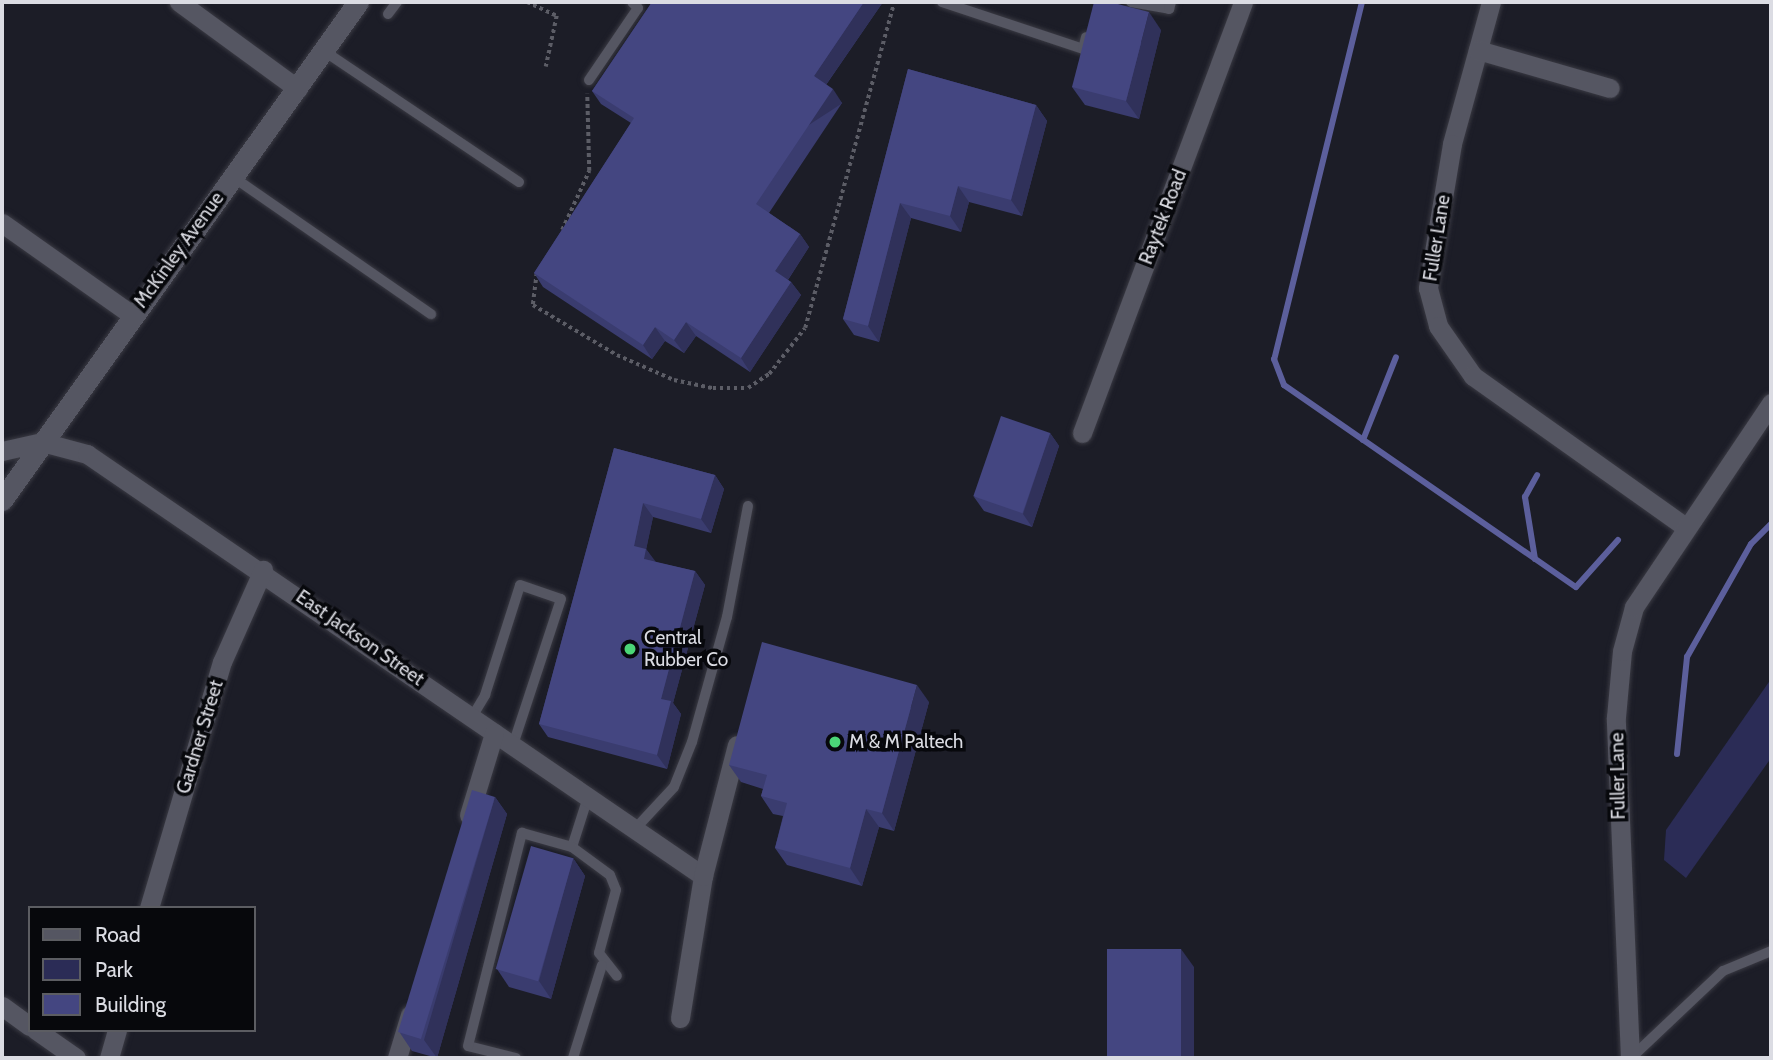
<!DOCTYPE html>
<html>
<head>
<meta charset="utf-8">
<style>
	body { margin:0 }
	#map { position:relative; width:1773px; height:1060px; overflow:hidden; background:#1c1d27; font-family:Cabin,sans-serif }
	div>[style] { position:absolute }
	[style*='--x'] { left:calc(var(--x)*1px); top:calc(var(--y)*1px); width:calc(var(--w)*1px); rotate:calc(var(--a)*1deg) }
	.green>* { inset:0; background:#2b2c56 }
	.stream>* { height:6px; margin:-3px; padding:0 3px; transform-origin:3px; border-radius:3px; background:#5c5f9c }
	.path>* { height:3.5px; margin-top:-1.75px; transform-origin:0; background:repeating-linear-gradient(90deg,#5c5d66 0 3.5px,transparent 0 7px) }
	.roads { filter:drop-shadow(0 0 2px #3a3a43) drop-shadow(0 0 2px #3a3a43) }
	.lane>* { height:10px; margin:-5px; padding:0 5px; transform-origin:5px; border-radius:5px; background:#555662 }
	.street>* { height:19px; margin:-9.5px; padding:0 9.5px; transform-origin:9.5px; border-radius:9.5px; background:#555662 }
	.secondary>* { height:21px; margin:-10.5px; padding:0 10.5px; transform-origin:10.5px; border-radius:10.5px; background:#555662 }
	.wall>* { inset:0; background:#3a3c6f }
	.shaded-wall>* { inset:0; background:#30315a; transform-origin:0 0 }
	.building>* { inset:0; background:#444681; transform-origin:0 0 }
	.dots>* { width:19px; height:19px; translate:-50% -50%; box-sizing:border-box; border:4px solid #07080c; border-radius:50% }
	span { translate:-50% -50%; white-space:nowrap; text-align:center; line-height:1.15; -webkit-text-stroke:7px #07080c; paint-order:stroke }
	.street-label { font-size:19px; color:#dbdce3 }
	.poi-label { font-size:19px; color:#dbdce3 }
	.left { translate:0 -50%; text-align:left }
	.frame { position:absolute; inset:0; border:4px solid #dbdce3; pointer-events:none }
	.legend { position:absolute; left:28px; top:906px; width:228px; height:126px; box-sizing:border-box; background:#07080c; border:2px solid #5c5d62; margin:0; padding:9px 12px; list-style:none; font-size:21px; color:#dbdce3 }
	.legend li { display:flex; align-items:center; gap:14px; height:35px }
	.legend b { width:35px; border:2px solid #5c5d62 }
</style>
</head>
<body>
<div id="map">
	<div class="green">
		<div style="clip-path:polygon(1771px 679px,1771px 758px,1686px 878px,1664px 860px,1666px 830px)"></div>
	</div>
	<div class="stream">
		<div style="--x:1362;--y:2;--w:368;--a:103.8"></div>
		<div style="--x:1274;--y:359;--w:28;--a:69"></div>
		<div style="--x:1284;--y:385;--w:355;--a:34.7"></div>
		<div style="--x:1576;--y:587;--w:63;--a:-48.2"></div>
		<div style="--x:1363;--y:440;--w:89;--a:-68.3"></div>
		<div style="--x:1535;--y:559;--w:63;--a:-99.2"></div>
		<div style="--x:1525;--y:497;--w:25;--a:-61"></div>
		<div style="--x:1677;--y:754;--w:98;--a:-84.1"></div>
		<div style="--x:1687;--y:657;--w:130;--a:-60.5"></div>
		<div style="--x:1751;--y:544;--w:28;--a:-45"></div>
	</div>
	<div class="path">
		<div style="--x:527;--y:2;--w:33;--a:25"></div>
		<div style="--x:557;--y:16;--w:52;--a:102.2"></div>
		<div style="--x:562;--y:230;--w:65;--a:-65.4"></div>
		<div style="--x:589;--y:171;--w:77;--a:-91.5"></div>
		<div style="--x:537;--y:273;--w:32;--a:97"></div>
		<div style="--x:533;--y:305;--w:98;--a:30.8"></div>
		<div style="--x:617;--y:355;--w:62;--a:23.7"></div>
		<div style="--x:674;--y:380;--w:40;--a:12"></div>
		<div style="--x:713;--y:388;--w:35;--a:0"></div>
		<div style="--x:748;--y:388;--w:25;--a:-34"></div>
		<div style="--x:769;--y:374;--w:58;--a:-52"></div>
		<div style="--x:805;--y:328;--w:338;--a:-74.7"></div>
	</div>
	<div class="roads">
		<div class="lane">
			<div style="--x:942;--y:2;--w:149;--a:18.4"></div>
			<div style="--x:1083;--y:49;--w:12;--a:-76"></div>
			<div style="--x:1131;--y:2;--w:39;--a:10"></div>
			<div style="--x:1169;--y:9;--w:7;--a:-74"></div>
			<div style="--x:388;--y:14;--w:15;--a:-53"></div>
			<div style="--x:324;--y:51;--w:235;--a:33.9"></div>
			<div style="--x:589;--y:80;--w:87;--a:-55.8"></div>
			<div style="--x:638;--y:8;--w:8;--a:-135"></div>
			<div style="--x:233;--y:177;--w:241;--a:34.7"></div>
			<div style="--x:472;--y:717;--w:26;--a:-59"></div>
			<div style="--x:485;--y:695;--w:115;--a:-72.3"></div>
			<div style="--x:520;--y:585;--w:43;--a:18.9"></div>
			<div style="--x:561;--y:599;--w:154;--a:108.2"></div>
			<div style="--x:588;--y:797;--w:52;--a:107.7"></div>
			<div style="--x:572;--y:847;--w:47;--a:36.4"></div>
			<div style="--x:610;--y:875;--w:16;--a:68"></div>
			<div style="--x:616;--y:890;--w:65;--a:105.1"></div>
			<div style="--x:599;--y:953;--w:29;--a:52"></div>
			<div style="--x:635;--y:829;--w:57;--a:-47.1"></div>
			<div style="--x:674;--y:787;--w:48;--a:-68.2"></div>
			<div style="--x:692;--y:742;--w:130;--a:-74.4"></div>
			<div style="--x:727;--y:617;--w:113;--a:-79.3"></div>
			<div style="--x:1632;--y:1057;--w:125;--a:-43.4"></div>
			<div style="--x:1723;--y:971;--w:52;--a:-22.6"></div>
			<div style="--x:516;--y:1058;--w:49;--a:-166"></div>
			<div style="--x:468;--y:1046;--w:220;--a:-75.8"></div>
			<div style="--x:522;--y:833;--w:52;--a:15.6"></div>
			<div style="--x:573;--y:1058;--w:97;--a:-72.7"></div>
		</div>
		<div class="street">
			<div style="--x:179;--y:2;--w:147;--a:36.2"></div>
			<div style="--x:1491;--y:2;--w:147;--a:105.4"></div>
			<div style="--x:1452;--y:144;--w:146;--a:99.5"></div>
			<div style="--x:1428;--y:288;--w:39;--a:75"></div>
			<div style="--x:1438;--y:326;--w:61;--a:55"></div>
			<div style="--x:1473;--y:376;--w:259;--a:35.4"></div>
			<div style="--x:1478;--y:50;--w:137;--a:16.1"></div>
			<div style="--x:2;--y:223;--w:159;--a:35.3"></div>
			<div style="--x:1082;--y:433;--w:460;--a:-69.5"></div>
			<div style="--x:2;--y:451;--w:41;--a:-12.7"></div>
			<div style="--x:42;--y:442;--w:47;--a:14.9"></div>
			<div style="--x:87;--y:454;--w:747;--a:34.41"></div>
			<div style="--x:469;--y:815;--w:86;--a:-73"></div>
			<div style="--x:149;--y:908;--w:257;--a:-73.5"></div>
			<div style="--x:222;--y:662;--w:101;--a:-66"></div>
			<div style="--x:2;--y:1006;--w:34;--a:36"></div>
			<div style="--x:680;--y:1018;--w:144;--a:-80.8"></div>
			<div style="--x:703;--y:876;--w:135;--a:-75.5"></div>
			<div style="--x:36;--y:1030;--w:49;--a:35"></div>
			<div style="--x:109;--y:1058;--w:29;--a:-74"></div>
			<div style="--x:397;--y:1058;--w:45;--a:-73.2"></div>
			<div style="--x:1630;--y:1058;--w:341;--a:-92.4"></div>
			<div style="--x:1616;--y:717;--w:66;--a:-84.8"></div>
			<div style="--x:1622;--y:651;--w:46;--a:-74.7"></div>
			<div style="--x:1634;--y:607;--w:246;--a:-56.1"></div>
		</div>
		<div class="secondary">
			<div style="--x:2;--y:500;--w:612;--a:-54.44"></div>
		</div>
	</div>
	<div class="wall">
		<div style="clip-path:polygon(652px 2px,883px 2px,826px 85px,842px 103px,769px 213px,800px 234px,809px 247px,788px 280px,791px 282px,801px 295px,750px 372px,696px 336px,684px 353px,665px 341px,652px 359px,543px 287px,534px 273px,631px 123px,601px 104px,592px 91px)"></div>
		<div style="clip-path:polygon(1161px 30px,1139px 119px,1085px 105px,1072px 87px)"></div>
		<div style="clip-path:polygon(908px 69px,1036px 105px,1047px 121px,1022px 216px,969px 202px,961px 232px,911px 218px,879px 342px,854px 335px,843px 319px)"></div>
		<div style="clip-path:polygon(1050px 433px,1059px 446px,1032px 527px,984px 511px,974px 497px)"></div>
		<div style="clip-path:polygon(614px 448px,715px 475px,724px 489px,711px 533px,653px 517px,646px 549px,655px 562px,695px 571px,705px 585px,673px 703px,681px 714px,667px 769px,548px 737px,539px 724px)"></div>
		<div style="clip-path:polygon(929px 702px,894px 831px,879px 827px,862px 886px,787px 865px,775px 848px,783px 816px,773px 814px,761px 796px,763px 789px,741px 782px,729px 765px)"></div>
		<div style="clip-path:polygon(495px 797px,507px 814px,437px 1058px,412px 1051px,400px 1033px)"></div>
		<div style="clip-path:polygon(573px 858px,585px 876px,551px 999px,509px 987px,497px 969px)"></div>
	</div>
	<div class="shaded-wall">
		<div style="clip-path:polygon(864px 2px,883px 2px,823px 89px,814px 76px)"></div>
		<div style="clip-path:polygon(1149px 12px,1161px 30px,1139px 119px,1126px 101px)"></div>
		<div style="left:833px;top:89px;width:17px;height:138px;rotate:57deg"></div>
		<div style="clip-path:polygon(1036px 105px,1047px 121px,1022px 216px,1011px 200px)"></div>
		<div style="clip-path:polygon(958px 186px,969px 202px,961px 232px,950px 216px)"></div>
		<div style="clip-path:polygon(900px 203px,911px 218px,879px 342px,868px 326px)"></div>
		<div style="clip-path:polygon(800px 234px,809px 247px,785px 284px,775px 271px)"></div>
		<div style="clip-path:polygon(791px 282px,801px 295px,750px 372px,741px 358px)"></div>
		<div style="clip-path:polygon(686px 322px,696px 336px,684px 353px,674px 340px)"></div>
		<div style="clip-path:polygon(655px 327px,665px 341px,652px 359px,643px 345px)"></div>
		<div style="clip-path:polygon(1050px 433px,1059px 446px,1032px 527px,1023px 514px)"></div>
		<div style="clip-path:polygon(715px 475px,724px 489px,711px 533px,701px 519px)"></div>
		<div style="clip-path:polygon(643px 503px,653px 517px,644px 560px,634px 546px)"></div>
		<div style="clip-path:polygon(646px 549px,656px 562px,644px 559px)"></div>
		<div style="clip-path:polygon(695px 571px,705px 585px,673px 703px,681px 714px,667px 769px,657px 755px,661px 699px)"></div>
		<div style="clip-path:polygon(917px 685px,929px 702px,894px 831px,882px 813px)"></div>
		<div style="clip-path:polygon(495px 797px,507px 814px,437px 1058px,424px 1040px)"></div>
		<div style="clip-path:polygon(866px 809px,879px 827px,862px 886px,850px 868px)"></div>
		<div style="clip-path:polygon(573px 858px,585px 876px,551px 999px,539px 981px)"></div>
		<div style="clip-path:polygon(1181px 949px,1194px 967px,1194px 1058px,1181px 1058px)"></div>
	</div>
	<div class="building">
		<div style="clip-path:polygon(652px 2px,864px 2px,814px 76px,833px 89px,756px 204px,800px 234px,775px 271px,791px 282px,741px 358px,686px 322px,674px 340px,655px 327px,643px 345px,534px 273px,634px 118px,592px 91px)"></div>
		<div style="clip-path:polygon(1094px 2px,1110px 2px,1149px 12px,1126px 101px,1072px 87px)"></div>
		<div style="clip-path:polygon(908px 69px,1036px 105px,1011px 200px,958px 186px,950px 216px,900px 203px,868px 326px,843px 319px)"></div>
		<div style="left:1001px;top:416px;width:52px;height:85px;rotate:19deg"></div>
		<div style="clip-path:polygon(614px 448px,715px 475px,701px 519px,643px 503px,634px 546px,646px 549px,644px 559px,695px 571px,661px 699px,671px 701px,657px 755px,539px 724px)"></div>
		<div style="clip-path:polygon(762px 642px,917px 685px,882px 813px,866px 809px,850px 868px,775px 848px,787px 803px,761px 796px,767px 775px,729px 765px)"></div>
		<div style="left:472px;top:790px;width:24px;height:253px;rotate:17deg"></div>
		<div style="left:531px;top:846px;width:44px;height:128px;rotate:16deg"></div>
		<div style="left:1181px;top:949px;width:109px;height:74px;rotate:90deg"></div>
	</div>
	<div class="dots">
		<div style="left:630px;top:649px;background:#4bd677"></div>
		<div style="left:835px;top:742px;background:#4bd677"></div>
	</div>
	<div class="street-label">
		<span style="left:1163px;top:217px;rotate:-69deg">Raytek Road</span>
		<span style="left:1437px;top:238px;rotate:-81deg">Fuller Lane</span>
		<span style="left:179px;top:250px;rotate:-54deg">McKinley Avenue</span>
		<span style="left:360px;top:638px;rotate:35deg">East Jackson Street</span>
		<span style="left:200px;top:737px;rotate:-73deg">Gardner Street</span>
		<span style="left:1618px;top:776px;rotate:-91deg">Fuller Lane</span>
	</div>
	<div class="poi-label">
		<span class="left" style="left:644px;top:649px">Central<br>Rubber Co</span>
		<span class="left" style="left:849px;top:742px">M &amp; M Paltech</span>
	</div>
	<div class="frame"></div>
	<ul class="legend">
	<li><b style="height:9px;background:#555662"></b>Road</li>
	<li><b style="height:19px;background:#2b2c56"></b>Park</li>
	<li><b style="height:19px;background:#444681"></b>Building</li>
	</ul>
</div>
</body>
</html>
